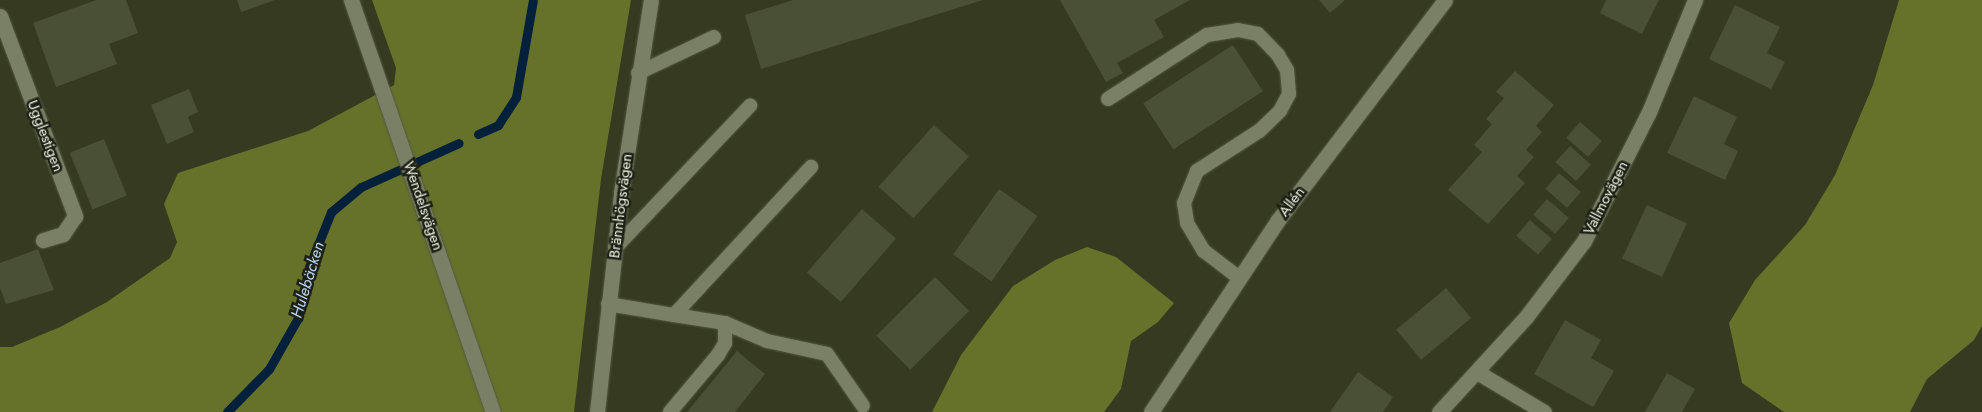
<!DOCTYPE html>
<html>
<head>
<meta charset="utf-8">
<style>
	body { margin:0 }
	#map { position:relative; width:1982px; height:412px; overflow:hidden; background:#353a21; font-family:Jost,sans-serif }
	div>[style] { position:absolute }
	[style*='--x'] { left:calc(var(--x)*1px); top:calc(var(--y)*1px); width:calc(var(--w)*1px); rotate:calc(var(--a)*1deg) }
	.forest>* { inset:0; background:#667229 }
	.stream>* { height:9px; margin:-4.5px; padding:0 4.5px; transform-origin:4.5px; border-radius:4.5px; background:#04203a }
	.building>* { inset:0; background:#4a5036; transform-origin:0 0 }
	.roads { filter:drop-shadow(0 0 1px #545841) drop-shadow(0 0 1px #545841) }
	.service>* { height:14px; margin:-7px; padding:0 7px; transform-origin:7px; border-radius:7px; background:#7a8065 }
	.minor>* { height:15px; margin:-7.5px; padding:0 7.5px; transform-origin:7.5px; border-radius:7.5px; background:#7a8065 }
	.tertiary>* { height:15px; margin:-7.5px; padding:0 7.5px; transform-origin:7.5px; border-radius:7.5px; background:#7a8065 }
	span { translate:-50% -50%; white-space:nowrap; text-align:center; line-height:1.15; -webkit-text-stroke:5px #1d2015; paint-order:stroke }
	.street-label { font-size:15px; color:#f0f4e4 }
	.water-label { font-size:16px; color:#b8d4f2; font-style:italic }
</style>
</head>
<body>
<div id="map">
	<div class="forest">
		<div style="clip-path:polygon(372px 0,631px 0,601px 179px,574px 412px,0 412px,0 347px,12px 347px,60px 327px,107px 302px,170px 258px,177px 242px,164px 204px,178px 173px,308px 131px,394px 85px,396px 68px)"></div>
		<div style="clip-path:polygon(1899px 0,1982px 0,1982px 326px,1974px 340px,1927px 379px,1910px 412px,1784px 412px,1742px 383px,1729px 323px,1755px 280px,1805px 225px,1835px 175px,1873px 85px)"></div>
		<div style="clip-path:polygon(1087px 247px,1116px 257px,1174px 303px,1158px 322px,1131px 341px,1121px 389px,1104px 412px,932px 412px,961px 355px,1013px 286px,1055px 260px)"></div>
	</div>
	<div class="stream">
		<div style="--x:478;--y:134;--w:22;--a:-24"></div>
		<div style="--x:498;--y:125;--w:33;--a:-57"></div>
		<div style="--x:516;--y:97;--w:98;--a:-80.1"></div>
		<div style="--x:227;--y:412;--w:60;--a:-45.7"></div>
		<div style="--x:269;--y:369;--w:59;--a:-60.4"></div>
		<div style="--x:298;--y:318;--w:52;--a:-77.8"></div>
		<div style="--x:309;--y:267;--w:59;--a:-68.2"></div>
		<div style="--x:331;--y:212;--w:39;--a:-40"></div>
		<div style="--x:361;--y:187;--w:107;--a:-24.2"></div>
	</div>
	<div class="building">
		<div style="clip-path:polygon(96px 0,126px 0,138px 33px,109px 44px,117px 64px,56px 87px,33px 23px)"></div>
		<div style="clip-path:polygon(237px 0,275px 0,241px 12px)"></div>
		<div style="clip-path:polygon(793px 0,983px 0,761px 69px,745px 15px)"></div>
		<div style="clip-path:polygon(1060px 0,1190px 0,1154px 20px,1164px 37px,1117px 63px,1123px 73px,1106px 82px)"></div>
		<div style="clip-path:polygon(1319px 0,1345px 0,1330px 13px)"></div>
		<div style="clip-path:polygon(1606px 0,1659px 0,1642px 34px,1600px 13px)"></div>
		<div style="clip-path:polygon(1735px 5px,1780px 27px,1767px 53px,1785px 62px,1771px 89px,1709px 59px)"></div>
		<div style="left:1233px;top:45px;width:55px;height:107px;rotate:57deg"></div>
		<div style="clip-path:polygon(1515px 71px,1554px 105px,1536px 126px,1542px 132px,1526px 150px,1534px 157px,1517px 176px,1525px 183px,1488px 224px,1448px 190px,1482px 152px,1474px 145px,1492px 124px,1486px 119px,1504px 98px,1496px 92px)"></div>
		<div style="clip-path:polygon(189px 89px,198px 112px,188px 117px,194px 132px,167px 144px,151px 105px)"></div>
		<div style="clip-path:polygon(1694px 96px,1737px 117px,1724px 144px,1738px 151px,1725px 180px,1667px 153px)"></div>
		<div style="left:1580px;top:122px;width:29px;height:21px;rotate:41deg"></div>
		<div style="left:934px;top:125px;width:47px;height:83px;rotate:42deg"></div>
		<div style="left:104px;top:139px;width:61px;height:37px;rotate:68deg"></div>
		<div style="left:1570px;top:146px;width:28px;height:22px;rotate:42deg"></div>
		<div style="left:1559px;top:173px;width:29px;height:21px;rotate:41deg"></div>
		<div style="left:999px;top:189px;width:47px;height:80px;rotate:35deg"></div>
		<div style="left:1547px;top:199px;width:29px;height:21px;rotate:41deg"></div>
		<div style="left:1647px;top:205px;width:44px;height:59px;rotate:25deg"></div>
		<div style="left:862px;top:209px;width:45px;height:84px;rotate:41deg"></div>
		<div style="left:1530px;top:220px;width:29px;height:21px;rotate:41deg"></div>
		<div style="clip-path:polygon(38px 249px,54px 290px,6px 304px,0 288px,0 263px)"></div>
		<div style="left:935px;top:277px;width:48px;height:83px;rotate:45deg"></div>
		<div style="left:1446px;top:288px;width:39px;height:65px;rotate:50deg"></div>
		<div style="clip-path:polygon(1565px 320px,1601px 340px,1591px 358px,1614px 371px,1593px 407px,1534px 374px)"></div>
		<div style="clip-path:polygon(737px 351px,765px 374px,735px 412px,687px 412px)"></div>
		<div style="clip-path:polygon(1358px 372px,1393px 397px,1383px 412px,1330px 412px)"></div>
		<div style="clip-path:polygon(1667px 373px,1695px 389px,1682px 412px,1645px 412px)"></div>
	</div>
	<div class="roads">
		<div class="service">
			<div style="--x:638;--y:73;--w:84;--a:-25.3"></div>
			<div style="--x:1108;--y:99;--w:118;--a:-32.9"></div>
			<div style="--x:1207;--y:35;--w:31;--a:-9"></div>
			<div style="--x:1238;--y:30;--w:20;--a:11"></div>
			<div style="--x:1258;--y:34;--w:29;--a:46"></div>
			<div style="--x:1278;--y:55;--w:17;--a:59"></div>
			<div style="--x:1287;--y:70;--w:24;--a:85"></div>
			<div style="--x:1289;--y:94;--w:19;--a:118"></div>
			<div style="--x:1280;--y:111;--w:29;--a:136"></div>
			<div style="--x:1259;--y:131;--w:74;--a:147.2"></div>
			<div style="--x:1197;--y:171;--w:35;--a:112"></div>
			<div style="--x:1184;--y:203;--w:20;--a:81"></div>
			<div style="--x:1187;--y:223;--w:33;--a:59"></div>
			<div style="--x:1204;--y:251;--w:43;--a:37.4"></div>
			<div style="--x:616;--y:247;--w:195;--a:-46.5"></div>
			<div style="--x:608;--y:304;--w:67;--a:9.5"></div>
			<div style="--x:674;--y:315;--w:202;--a:-47.2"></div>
			<div style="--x:674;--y:315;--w:52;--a:8.9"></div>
			<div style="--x:725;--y:323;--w:46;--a:23.2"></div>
			<div style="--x:767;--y:341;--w:61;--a:12.2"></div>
			<div style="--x:827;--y:354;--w:63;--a:55.3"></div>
			<div style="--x:670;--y:412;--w:75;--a:-49.9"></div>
			<div style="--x:718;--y:355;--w:14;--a:-60"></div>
			<div style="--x:725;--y:343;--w:20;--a:-90"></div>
		</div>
		<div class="minor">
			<div style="--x:351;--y:0;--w:436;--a:71"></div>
			<div style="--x:0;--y:16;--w:214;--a:69.4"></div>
			<div style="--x:75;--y:216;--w:22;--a:124"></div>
			<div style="--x:63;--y:234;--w:21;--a:163"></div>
			<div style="--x:1477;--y:372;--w:78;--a:30.8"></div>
			<div style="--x:597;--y:412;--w:220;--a:-83.7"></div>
			<div style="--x:621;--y:193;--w:195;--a:-81.2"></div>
			<div style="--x:1439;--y:412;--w:129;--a:-47.5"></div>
			<div style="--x:1526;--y:317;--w:96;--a:-52.7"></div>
			<div style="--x:1584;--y:241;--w:144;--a:-63.3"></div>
			<div style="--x:1649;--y:112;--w:121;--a:-67.7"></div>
		</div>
		<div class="tertiary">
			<div style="--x:1151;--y:412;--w:230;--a:-56.5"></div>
			<div style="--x:1278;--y:220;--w:276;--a:-52.8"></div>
		</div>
	</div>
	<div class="street-label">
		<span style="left:45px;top:136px;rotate:69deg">Ugglestigen</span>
		<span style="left:1606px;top:198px;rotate:-63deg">Vallmovägen</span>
		<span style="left:1292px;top:202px;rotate:-53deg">Allén</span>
		<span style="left:423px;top:206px;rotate:71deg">Wendelsvägen</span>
		<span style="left:621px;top:206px;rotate:-83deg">Brännhögsvägen</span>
	</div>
	<div class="water-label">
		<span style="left:308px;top:280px;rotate:-73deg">Hulebäcken</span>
	</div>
</div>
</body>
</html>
